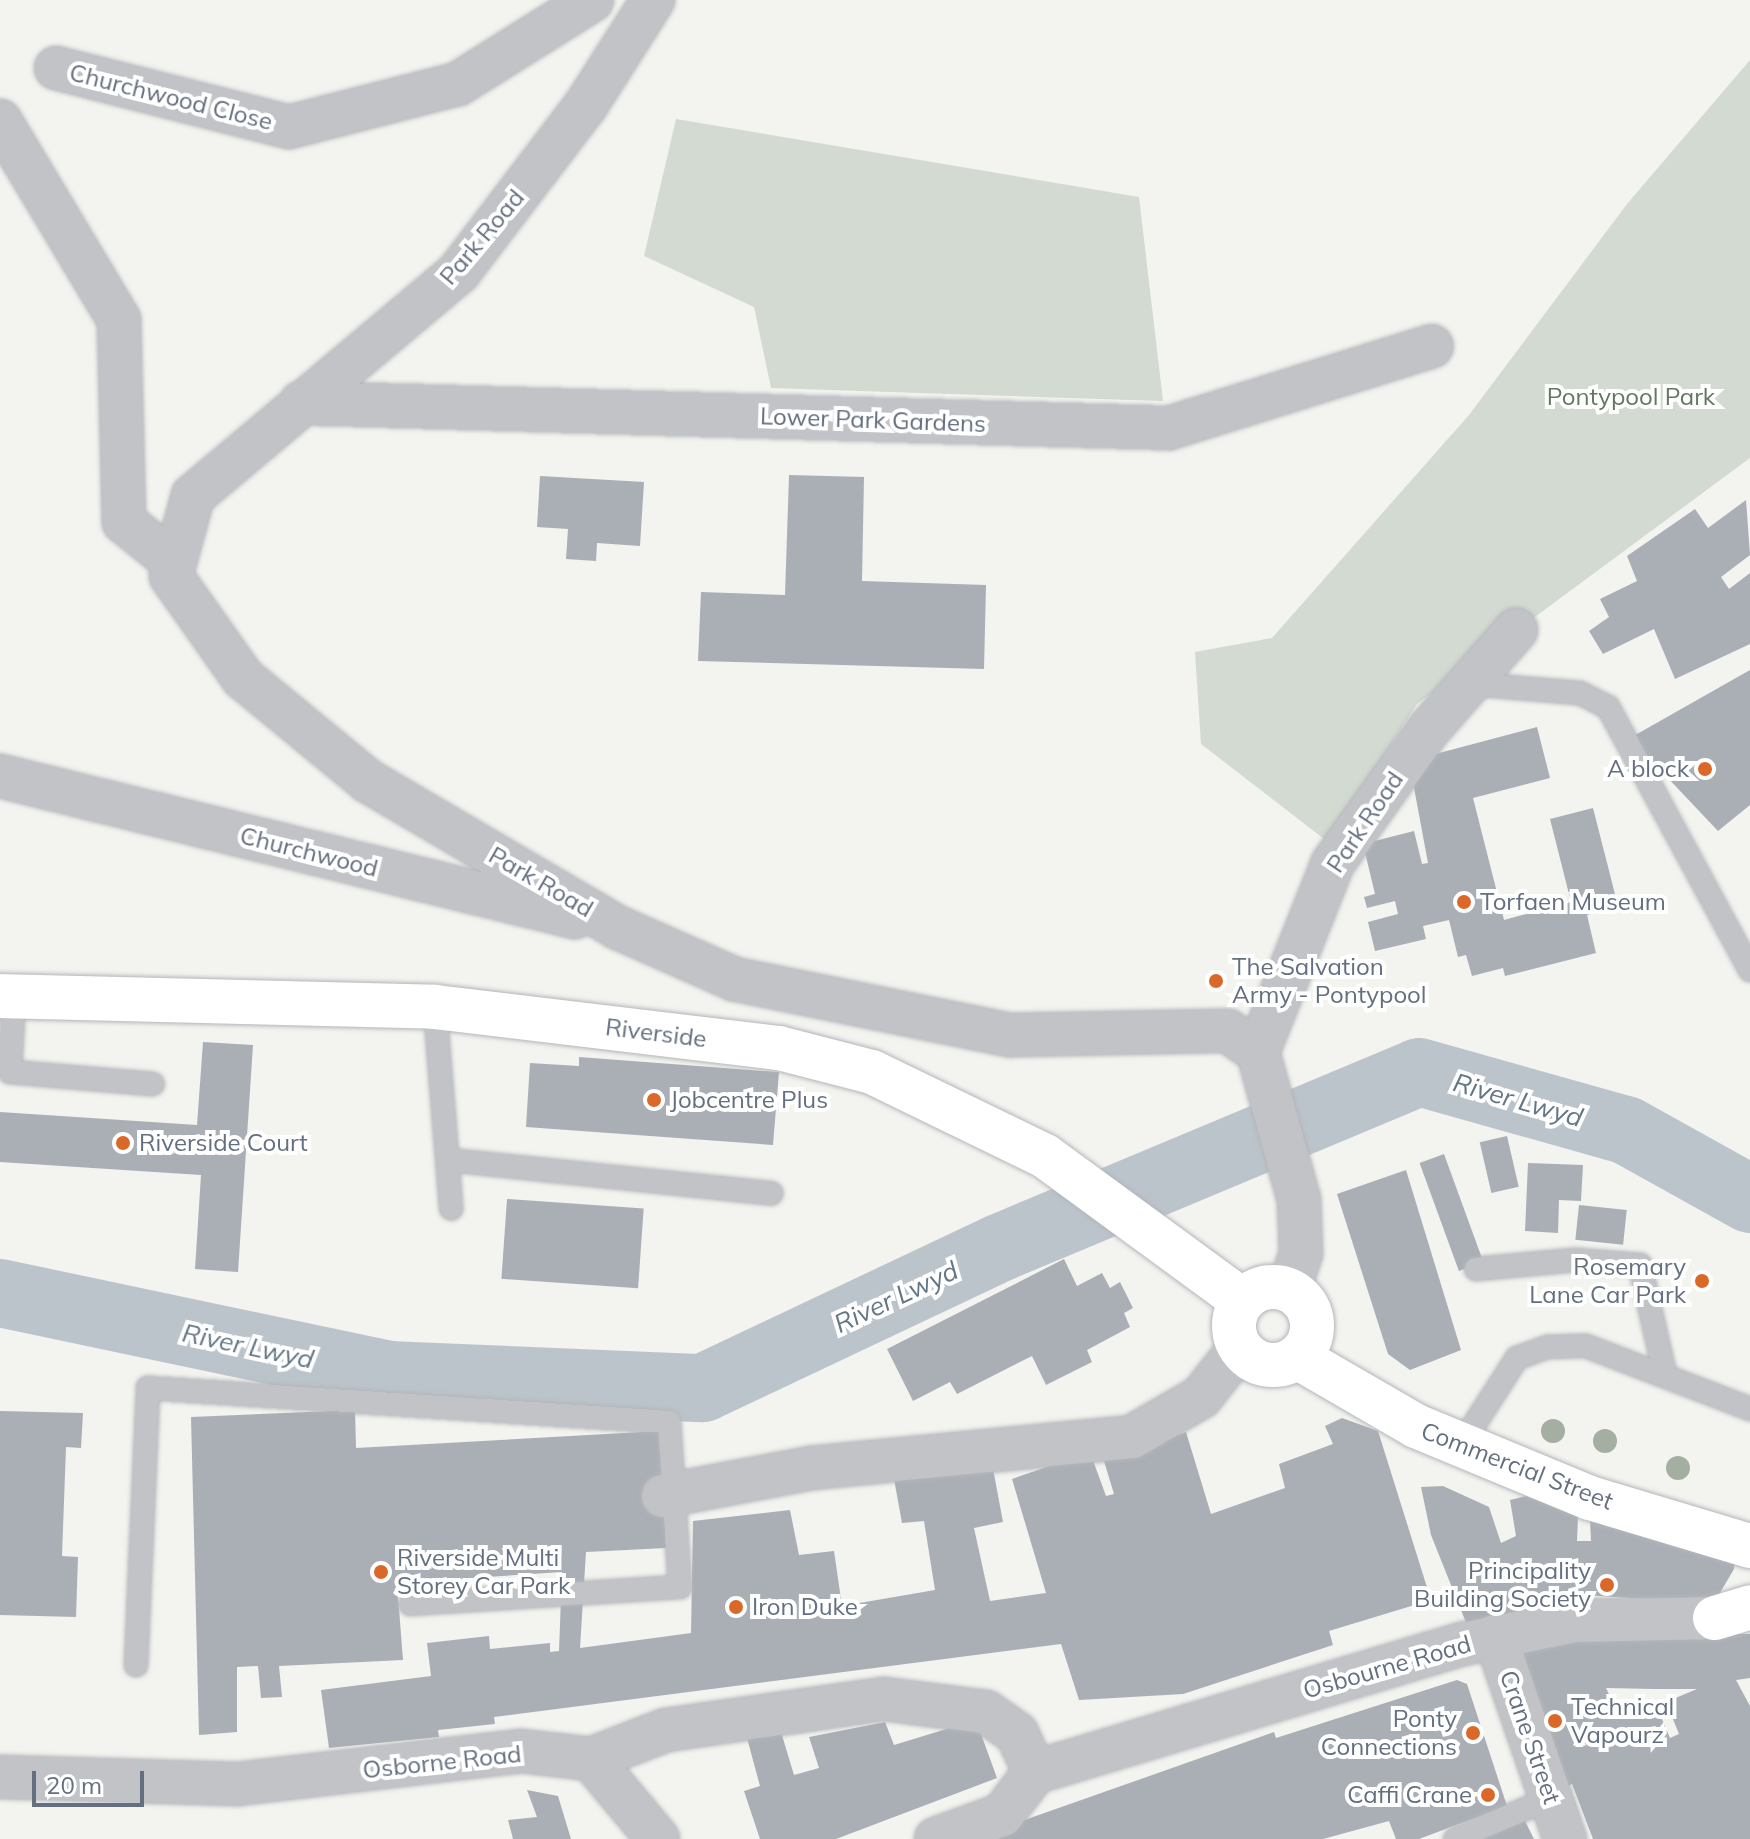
<!DOCTYPE html>
<html>
<head>
<meta charset="utf-8">
<style>
	body { margin:0 }
	#map { position:relative; width:1750px; height:1839px; overflow:hidden; background:#f3f3ef; font-family:Mulish,sans-serif }
	div>[style] { position:absolute }
	[style*='--x'] { left:calc(var(--x)*1px); top:calc(var(--y)*1px); width:calc(var(--w)*1px); rotate:calc(var(--a)*1deg) }
	.green>* { inset:0; background:#d3dad1 }
	.river>* { height:68px; margin:-34px; padding:0 34px; transform-origin:34px; border-radius:34px; background:#bcc4cb }
	.building>* { inset:0; background:#aaafb5; transform-origin:0 0 }
	.roads { filter:drop-shadow(0 0 2px #b3b6bb) drop-shadow(0 0 2px #b3b6bb) }
	.lane>* { height:22px; margin:-11px; padding:0 11px; transform-origin:11px; border-radius:11px; background:#c1c3c7 }
	.street>* { height:42px; margin:-21px; padding:0 21px; transform-origin:21px; border-radius:21px; background:#c1c3c7 }
	.secondary>* { height:44px; margin:-22px; padding:0 22px; transform-origin:22px; border-radius:22px; background:#fff }
	.secondary>.ring { margin:-22px; padding:0; box-sizing:content-box; background:none; border:44px solid #fff; border-radius:50% }
	.trees>* { width:24px; height:24px; margin:-12px; border-radius:50%; background:#a4afa1 }
	.dots>* { width:22px; height:22px; translate:-50% -50%; box-sizing:border-box; border:4px solid #fff; border-radius:50% }
	span { translate:-50% -50%; white-space:nowrap; text-align:center; line-height:1.15; -webkit-text-stroke:8px #fff; paint-order:stroke }
	.street-label { font-size:24px; color:#646f7f }
	.park-label { font-size:24px; color:#647762 }
	.poi-label { font-size:24px; color:#646f7f }
	.right { translate:-100% -50%; text-align:right }
	.left { translate:0 -50%; text-align:left }
	.water-label { font-size:26px; color:#647784; font-style:italic }
	.scale { position:absolute; left:32px; top:1771px; width:112px; height:36px; box-sizing:border-box; border:4px solid #646f7f; border-top:0; padding-left:10px; font-size:24px; line-height:28px; white-space:nowrap; color:#646f7f; -webkit-text-stroke:6px #fff; paint-order:stroke }
</style>
</head>
<body>
<div id="map">
	<div class="green">
		<div style="clip-path:polygon(1750px 60px,1750px 458px,1417px 704px,1328px 842px,1201px 744px,1195px 652px,1272px 638px,1469px 415px,1627px 204px)"></div>
		<div style="clip-path:polygon(676px 119px,1139px 197px,1163px 401px,771px 388px,754px 307px,644px 256px)"></div>
	</div>
	<div class="river">
		<div style="--x:0;--y:1293;--w:397;--a:11.9"></div>
		<div style="--x:388;--y:1375;--w:315;--a:2.4"></div>
		<div style="--x:703;--y:1388;--w:327;--a:-25.3"></div>
		<div style="--x:999;--y:1248;--w:455;--a:-22.7"></div>
		<div style="--x:1419;--y:1072;--w:215;--a:15.7"></div>
		<div style="--x:1626;--y:1130;--w:142;--a:29.1"></div>
	</div>
	<div class="building">
		<div style="clip-path:polygon(789px 475px,864px 477px,862px 581px,986px 585px,984px 669px,698px 661px,701px 592px,785px 595px)"></div>
		<div style="clip-path:polygon(540px 476px,644px 482px,640px 546px,597px 543px,596px 561px,566px 559px,568px 529px,537px 527px)"></div>
		<div style="clip-path:polygon(1746px 500px,1750px 555px,1721px 577px,1729px 589px,1750px 573px,1750px 644px,1675px 679px,1654px 629px,1603px 654px,1589px 631px,1609px 617px,1600px 599px,1637px 581px,1627px 556px,1695px 509px,1708px 528px)"></div>
		<div style="clip-path:polygon(1750px 670px,1750px 805px,1718px 831px,1630px 738px)"></div>
		<div style="clip-path:polygon(1537px 727px,1550px 778px,1473px 798px,1504px 920px,1571px 902px,1550px 819px,1593px 808px,1618px 906px,1587px 915px,1596px 953px,1505px 976px,1503px 968px,1472px 976px,1466px 955px,1458px 957px,1449px 920px,1423px 926px,1426px 939px,1375px 951px,1368px 922px,1398px 914px,1395px 901px,1367px 908px,1364px 897px,1375px 894px,1363px 844px,1414px 831px,1422px 864px,1428px 863px,1409px 761px)"></div>
		<div style="clip-path:polygon(203px 1042px,253px 1045px,238px 1272px,195px 1269px,201px 1175px,0 1162px,0 1112px,197px 1125px)"></div>
		<div style="clip-path:polygon(579px 1057px,779px 1072px,773px 1145px,526px 1127px,530px 1063px,579px 1066px)"></div>
		<div style="left:1507px;top:1136px;width:52px;height:28px;rotate:77deg"></div>
		<div style="left:1444px;top:1154px;width:115px;height:26px;rotate:70deg"></div>
		<div style="clip-path:polygon(1528px 1163px,1583px 1165px,1581px 1201px,1559px 1200px,1558px 1233px,1525px 1231px)"></div>
		<div style="clip-path:polygon(1406px 1170px,1461px 1350px,1410px 1370px,1388px 1354px,1337px 1194px)"></div>
		<div style="left:507px;top:1199px;width:137px;height:80px;rotate:4deg"></div>
		<div style="left:1579px;top:1205px;width:48px;height:35px;rotate:6deg"></div>
		<div style="clip-path:polygon(1064px 1259px,1077px 1286px,1102px 1273px,1110px 1288px,1120px 1282px,1133px 1308px,1124px 1313px,1130px 1327px,1087px 1350px,1092px 1362px,1046px 1385px,1032px 1356px,957px 1394px,950px 1382px,913px 1401px,887px 1349px)"></div>
		<div style="clip-path:polygon(355px 1410px,356px 1448px,660px 1431px,666px 1548px,586px 1552px,580px 1648px,691px 1633px,693px 1521px,790px 1510px,799px 1555px,834px 1551px,842px 1606px,935px 1590px,924px 1521px,902px 1523px,892px 1468px,991px 1458px,1003px 1522px,974px 1528px,990px 1601px,1046px 1593px,1012px 1479px,1090px 1452px,1106px 1496px,1114px 1494px,1104px 1461px,1186px 1432px,1211px 1514px,1285px 1488px,1279px 1464px,1333px 1444px,1325px 1426px,1342px 1418px,1378px 1431px,1431px 1600px,1329px 1631px,1333px 1645px,1183px 1694px,1079px 1700px,1061px 1644px,494px 1717px,495px 1724px,438px 1730px,439px 1737px,329px 1748px,321px 1690px,431px 1676px,427px 1643px,489px 1636px,490px 1649px,550px 1643px,550px 1652px,559px 1651px,562px 1572px,397px 1583px,403px 1660px,279px 1666px,282px 1697px,261px 1698px,258px 1666px,237px 1667px,237px 1732px,199px 1735px,191px 1417px)"></div>
		<div style="clip-path:polygon(0 1411px,83px 1413px,81px 1448px,66px 1447px,62px 1556px,78px 1557px,76px 1617px,0 1615px)"></div>
		<div style="clip-path:polygon(1443px 1486px,1489px 1507px,1501px 1543px,1516px 1536px,1510px 1500px,1526px 1496px,1578px 1516px,1577px 1541px,1591px 1541px,1590px 1520px,1735px 1560px,1734px 1569px,1714px 1603px,1582px 1595px,1467px 1625px,1431px 1535px,1421px 1487px)"></div>
		<div style="clip-path:polygon(evenodd,1584px 1633px,1750px 1634px,1750px 1678px,1736px 1680px,1750px 1706px,1750px 1839px,1593px 1839px,1572px 1784px,1561px 1790px,1515px 1653px,1584px 1633px,1606px 1688px,1654px 1689px,1697px 1689px,1666px 1702px,1679px 1734px,1670px 1738px,1656px 1705px,1616px 1708px,1606px 1688px)"></div>
		<div style="clip-path:polygon(1457px 1680px,1467px 1684px,1507px 1806px,1419px 1839px,1396px 1839px,1389px 1821px,1323px 1839px,971px 1839px,1274px 1732px,1276px 1738px)"></div>
		<div style="clip-path:polygon(976px 1720px,997px 1778px,836px 1839px,760px 1839px,744px 1791px,760px 1786px,747px 1738px,781px 1732px,794px 1775px,819px 1768px,809px 1737px,885px 1722px,894px 1745px)"></div>
		<div style="clip-path:polygon(527px 1790px,558px 1796px,571px 1839px,513px 1839px,508px 1820px,537px 1817px)"></div>
		<div style="clip-path:polygon(1524px 1819px,1534px 1839px,1479px 1839px)"></div>
	</div>
	<div class="roads">
		<div class="lane">
			<div style="--x:1471;--y:684;--w:109;--a:4.7"></div>
			<div style="--x:1580;--y:693;--w:31;--a:27"></div>
			<div style="--x:1608;--y:707;--w:299;--a:61.6"></div>
			<div style="--x:14;--y:996;--w:76;--a:93"></div>
			<div style="--x:10;--y:1072;--w:143;--a:4.8"></div>
			<div style="--x:435;--y:1007;--w:202;--a:85.4"></div>
			<div style="--x:449;--y:1160;--w:324;--a:5.9"></div>
			<div style="--x:1476;--y:1269;--w:99;--a:-5.2"></div>
			<div style="--x:1575;--y:1260;--w:65;--a:4.4"></div>
			<div style="--x:1640;--y:1265;--w:112;--a:77.1"></div>
			<div style="--x:1463;--y:1442;--w:100;--a:-57.3"></div>
			<div style="--x:1517;--y:1358;--w:33;--a:-20"></div>
			<div style="--x:1548;--y:1347;--w:38;--a:-2"></div>
			<div style="--x:1586;--y:1346;--w:176;--a:21"></div>
			<div style="--x:136;--y:1665;--w:277;--a:-87.5"></div>
			<div style="--x:148;--y:1388;--w:522;--a:3.73"></div>
			<div style="--x:669;--y:1422;--w:165;--a:86.2"></div>
			<div style="--x:680;--y:1587;--w:270;--a:176.4"></div>
			<div style="--x:1455;--y:1839;--w:104;--a:-23.1"></div>
		</div>
		<div class="street">
			<div style="--x:653;--y:0;--w:125;--a:122.5"></div>
			<div style="--x:586;--y:105;--w:210;--a:127.3"></div>
			<div style="--x:459;--y:272;--w:348;--a:139.9"></div>
			<div style="--x:193;--y:496;--w:83;--a:105.4"></div>
			<div style="--x:171;--y:576;--w:125;--a:54.8"></div>
			<div style="--x:243;--y:678;--w:162;--a:39.5"></div>
			<div style="--x:368;--y:781;--w:291;--a:30.4"></div>
			<div style="--x:619;--y:928;--w:126;--a:23.9"></div>
			<div style="--x:734;--y:979;--w:282;--a:11.5"></div>
			<div style="--x:1010;--y:1035;--w:218;--a:-1.1"></div>
			<div style="--x:1228;--y:1031;--w:37;--a:35"></div>
			<div style="--x:56;--y:68;--w:240;--a:14.2"></div>
			<div style="--x:289;--y:127;--w:174;--a:-14.3"></div>
			<div style="--x:458;--y:84;--w:158;--a:-32.1"></div>
			<div style="--x:0;--y:121;--w:232;--a:59.1"></div>
			<div style="--x:119;--y:320;--w:202;--a:88.6"></div>
			<div style="--x:124;--y:522;--w:65;--a:38.8"></div>
			<div style="--x:301;--y:403;--w:868;--a:1.65"></div>
			<div style="--x:1169;--y:428;--w:275;--a:-17.3"></div>
			<div style="--x:0;--y:776;--w:592;--a:13.78"></div>
			<div style="--x:1258;--y:1052;--w:203;--a:-68.4"></div>
			<div style="--x:1333;--y:863;--w:165;--a:-54.4"></div>
			<div style="--x:1429;--y:729;--w:132;--a:-48.7"></div>
			<div style="--x:1258;--y:1052;--w:154;--a:74.5"></div>
			<div style="--x:1299;--y:1200;--w:53;--a:87.8"></div>
			<div style="--x:1301;--y:1253;--w:40;--a:108"></div>
			<div style="--x:663;--y:1496;--w:151;--a:-10.7"></div>
			<div style="--x:811;--y:1468;--w:322;--a:-5.5"></div>
			<div style="--x:1132;--y:1437;--w:80;--a:-30.1"></div>
			<div style="--x:1201;--y:1397;--w:63;--a:-51.5"></div>
			<div style="--x:1495;--y:1636;--w:215;--a:71"></div>
			<div style="--x:591;--y:1759;--w:104;--a:50.1"></div>
			<div style="--x:0;--y:1777;--w:237;--a:1.7"></div>
			<div style="--x:237;--y:1784;--w:286;--a:-6.6"></div>
			<div style="--x:521;--y:1751;--w:70;--a:6.5"></div>
			<div style="--x:591;--y:1759;--w:80;--a:-21.1"></div>
			<div style="--x:666;--y:1730;--w:220;--a:-8.1"></div>
			<div style="--x:884;--y:1699;--w:103;--a:7.3"></div>
			<div style="--x:986;--y:1712;--w:38;--a:35"></div>
			<div style="--x:1017;--y:1734;--w:42;--a:64.7"></div>
			<div style="--x:936;--y:1839;--w:70;--a:-20"></div>
			<div style="--x:1002;--y:1815;--w:54;--a:-52.5"></div>
			<div style="--x:1035;--y:1772;--w:447;--a:-16.7"></div>
			<div style="--x:1463;--y:1644;--w:113;--a:-11.7"></div>
			<div style="--x:1574;--y:1621;--w:141;--a:-1.2"></div>
		</div>
		<div class="secondary">
			<div style="--x:0;--y:996;--w:435;--a:1.4"></div>
			<div style="--x:435;--y:1007;--w:346;--a:6.8"></div>
			<div style="--x:779;--y:1048;--w:96;--a:14.5"></div>
			<div style="--x:872;--y:1072;--w:192;--a:25.9"></div>
			<div style="--x:1045;--y:1156;--w:245;--a:36.2"></div>
			<div class="ring" style="left:1234px;top:1287px;width:34px;height:34px"></div>
			<div style="--x:1297;--y:1357;--w:138;--a:30.1"></div>
			<div style="--x:1416;--y:1426;--w:188;--a:22.5"></div>
			<div style="--x:1590;--y:1498;--w:167;--a:16.7"></div>
			<div style="--x:1715;--y:1618;--w:37;--a:-17"></div>
		</div>
	</div>
	<div class="trees">
		<div style="left:1553px;top:1431px"></div>
		<div style="left:1605px;top:1441px"></div>
		<div style="left:1678px;top:1468px"></div>
	</div>
	<div class="dots">
		<div style="left:1705px;top:769px;background:#da6929"></div>
		<div style="left:1464px;top:902px;background:#da6929"></div>
		<div style="left:1216px;top:981px;background:#da6929"></div>
		<div style="left:654px;top:1100px;background:#da6929"></div>
		<div style="left:123px;top:1143px;background:#da6929"></div>
		<div style="left:1702px;top:1281px;background:#da6929"></div>
		<div style="left:381px;top:1572px;background:#da6929"></div>
		<div style="left:1607px;top:1585px;background:#da6929"></div>
		<div style="left:736px;top:1607px;background:#da6929"></div>
		<div style="left:1555px;top:1721px;background:#da6929"></div>
		<div style="left:1473px;top:1733px;background:#da6929"></div>
		<div style="left:1488px;top:1795px;background:#da6929"></div>
	</div>
	<div class="street-label">
		<span style="left:171px;top:97px;rotate:14deg">Churchwood Close</span>
		<span style="left:482px;top:237px;rotate:-50deg">Park Road</span>
		<span style="left:873px;top:420px;rotate:2deg">Lower Park Gardens</span>
		<span style="left:1365px;top:822px;rotate:-56deg">Park Road</span>
		<span style="left:309px;top:852px;rotate:14deg">Churchwood</span>
		<span style="left:541px;top:882px;rotate:30deg">Park Road</span>
		<span style="left:656px;top:1033px;rotate:7deg">Riverside</span>
		<span style="left:1517px;top:1466px;rotate:21deg">Commercial Street</span>
		<span style="left:1387px;top:1667px;rotate:-16deg">Osbourne Road</span>
		<span style="left:1530px;top:1737px;rotate:71deg">Crane Street</span>
		<span style="left:442px;top:1762px;rotate:-6deg">Osborne Road</span>
	</div>
	<div class="park-label">
		<span style="left:1631px;top:397px">Pontypool Park</span>
	</div>
	<div class="poi-label">
		<span class="right" style="left:1689px;top:769px">A block</span>
		<span class="left" style="left:1480px;top:902px">Torfaen Museum</span>
		<span class="left" style="left:1232px;top:981px">The Salvation<br>Army - Pontypool</span>
		<span class="left" style="left:670px;top:1100px">Jobcentre Plus</span>
		<span class="left" style="left:139px;top:1143px">Riverside Court</span>
		<span class="right" style="left:1686px;top:1281px">Rosemary<br>Lane Car Park</span>
		<span class="left" style="left:397px;top:1572px">Riverside Multi<br>Storey Car Park</span>
		<span class="right" style="left:1591px;top:1585px">Principality<br>Building Society</span>
		<span class="left" style="left:752px;top:1607px">Iron Duke</span>
		<span class="left" style="left:1571px;top:1721px">Technical<br>Vapourz</span>
		<span class="right" style="left:1457px;top:1733px">Ponty<br>Connections</span>
		<span class="right" style="left:1472px;top:1795px">Caffi Crane</span>
	</div>
	<div class="water-label">
		<span style="left:1518px;top:1100px;rotate:16deg">River Lwyd</span>
		<span style="left:896px;top:1297px;rotate:-25deg">River Lwyd</span>
		<span style="left:248px;top:1346px;rotate:12deg">River Lwyd</span>
	</div>
	<div class="scale">20 m</div>
</div>
</body>
</html>
